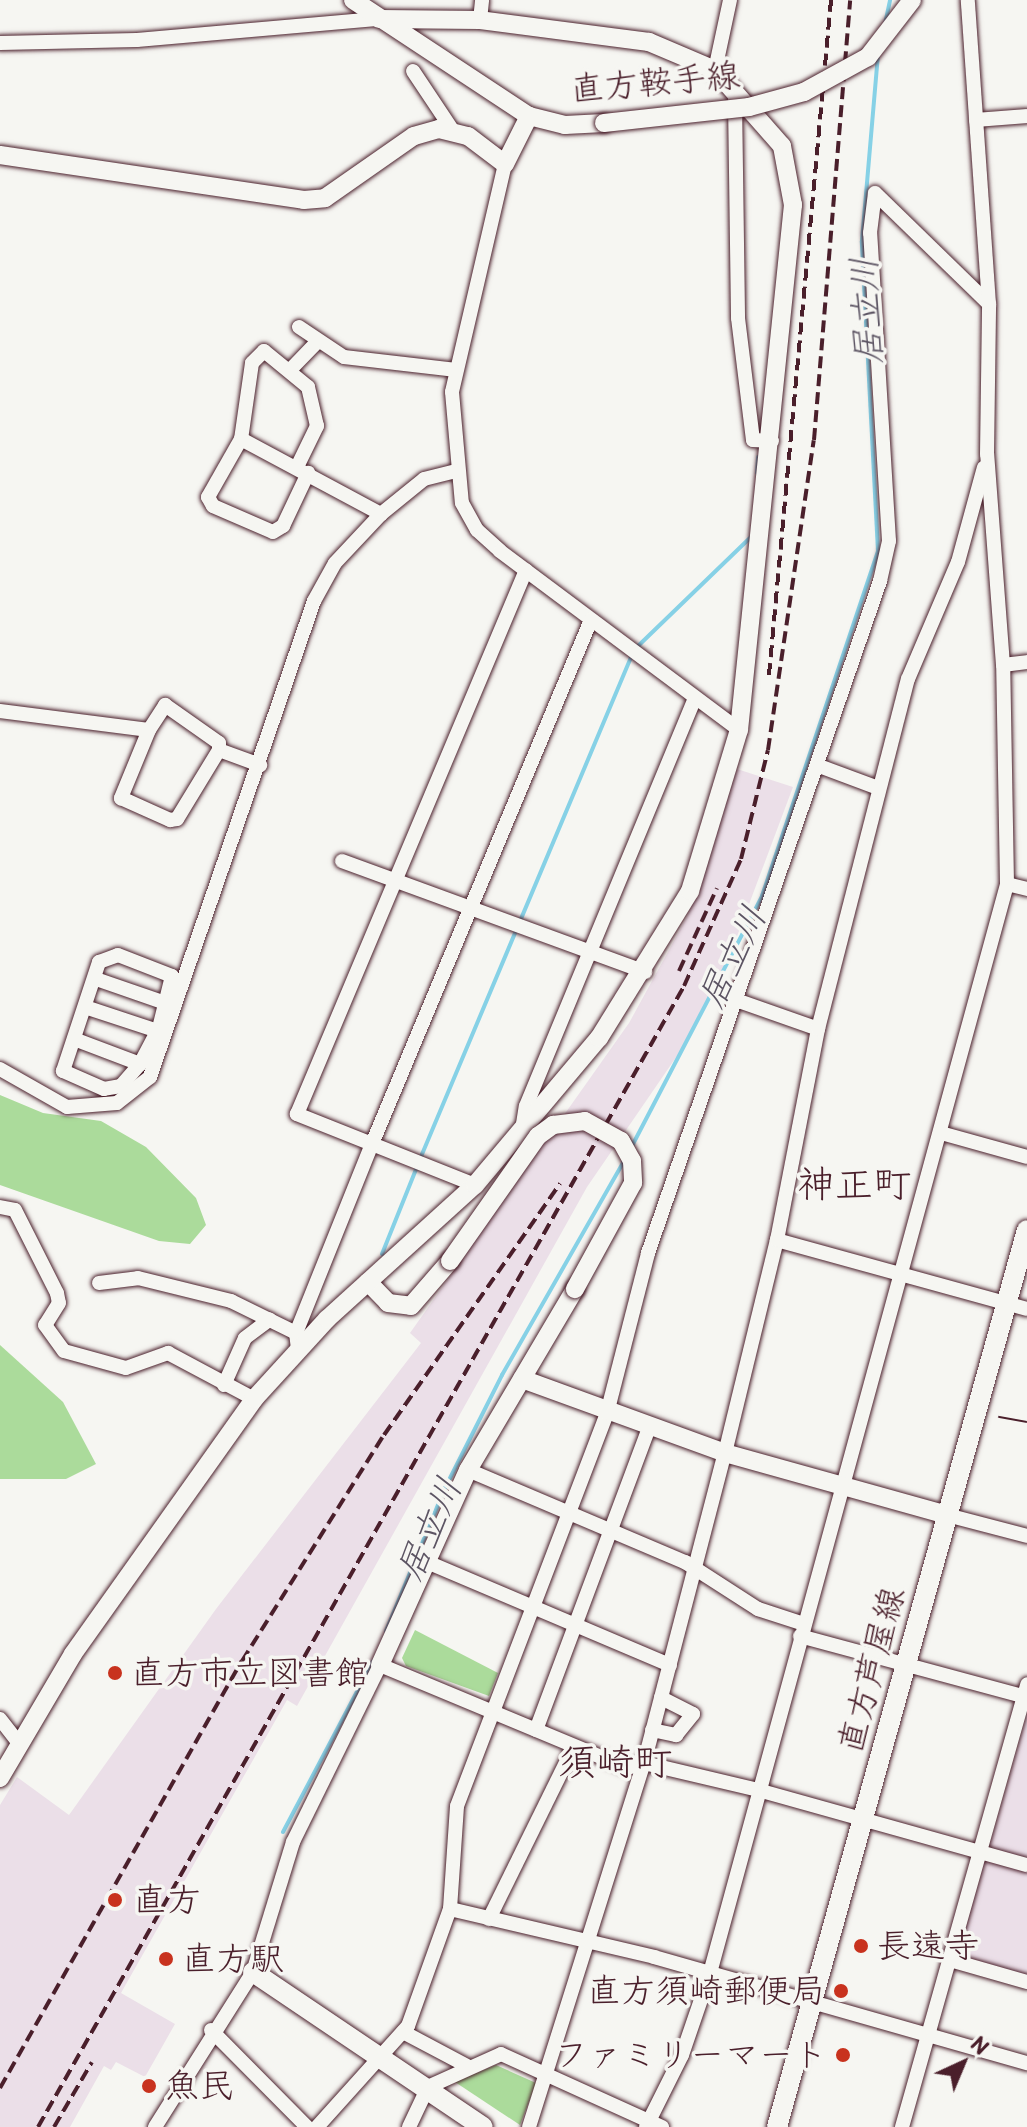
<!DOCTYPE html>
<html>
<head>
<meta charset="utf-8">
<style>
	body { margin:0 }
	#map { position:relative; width:1027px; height:2127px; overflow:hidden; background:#f6f6f2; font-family:Itim,"Klee One",sans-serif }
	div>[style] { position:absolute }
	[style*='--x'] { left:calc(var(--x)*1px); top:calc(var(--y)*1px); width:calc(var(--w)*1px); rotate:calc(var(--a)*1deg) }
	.built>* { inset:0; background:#ebdfe8 }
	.green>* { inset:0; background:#abdb9b }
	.stream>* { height:4px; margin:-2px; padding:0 2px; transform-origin:2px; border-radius:2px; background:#86d1e6 }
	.roads { filter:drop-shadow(0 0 2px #4a1f2b) drop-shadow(0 0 2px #4a1f2b) }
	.street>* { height:14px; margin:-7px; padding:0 7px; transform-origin:7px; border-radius:7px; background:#f6f6f2 }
	.secondary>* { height:18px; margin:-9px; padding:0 9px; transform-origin:9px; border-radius:9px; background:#f6f6f2 }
	.primary>* { height:20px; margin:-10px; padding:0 10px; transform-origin:10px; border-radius:10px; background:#f6f6f2 }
	.tram>* { height:2px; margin:-1px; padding:0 1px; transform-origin:1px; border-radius:1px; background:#4a1f2b }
	.rail>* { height:4px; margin-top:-2px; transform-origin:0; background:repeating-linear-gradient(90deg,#4a1f2b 0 12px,transparent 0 18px) }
	.bridges { filter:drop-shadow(0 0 2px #4a1f2b) drop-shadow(0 0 2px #4a1f2b) }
	.secondary-bridge>* { height:18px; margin:-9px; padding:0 9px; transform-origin:9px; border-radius:9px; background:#f6f6f2 }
	.dots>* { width:22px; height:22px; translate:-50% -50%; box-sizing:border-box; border:4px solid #f6f6f2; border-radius:50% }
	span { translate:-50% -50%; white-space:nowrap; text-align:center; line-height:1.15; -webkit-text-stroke:7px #f6f6f2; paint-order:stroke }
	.street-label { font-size:34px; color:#4a1f2b }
	.poi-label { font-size:34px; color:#4a1f2b }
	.left { translate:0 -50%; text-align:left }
	.right { translate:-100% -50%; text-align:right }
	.water-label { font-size:36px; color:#5c5463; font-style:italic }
	.quarter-label { font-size:38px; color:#4a1f2b }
	.north { position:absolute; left:923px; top:2023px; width:80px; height:80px; -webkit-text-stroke:6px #f6f6f2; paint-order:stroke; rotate:44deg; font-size:22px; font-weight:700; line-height:32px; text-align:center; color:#4a1f2b }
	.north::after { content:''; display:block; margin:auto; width:28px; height:36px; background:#4a1f2b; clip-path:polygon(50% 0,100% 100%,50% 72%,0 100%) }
</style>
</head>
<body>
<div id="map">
	<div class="built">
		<div style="clip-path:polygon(737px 769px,793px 787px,727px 963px,681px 1050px,587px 1187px,297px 1706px,287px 1700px,121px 1993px,175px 2024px,145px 2077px,116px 2062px,111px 2070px,104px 2066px,70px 2127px,0 2127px,0 1805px,17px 1777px,69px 1815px,216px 1609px,421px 1343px,410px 1333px,629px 1023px,687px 917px)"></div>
		<div style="clip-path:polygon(1027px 1715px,1027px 1859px,989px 1848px)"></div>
		<div style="clip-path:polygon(985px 1860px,1027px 1872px,1027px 1977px,957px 1957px)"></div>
	</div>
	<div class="green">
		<div style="clip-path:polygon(0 1095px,43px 1113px,101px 1121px,146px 1147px,196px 1198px,206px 1225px,190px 1244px,159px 1241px,0 1185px)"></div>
		<div style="clip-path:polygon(0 1345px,63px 1402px,96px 1464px,66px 1479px,0 1479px)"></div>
		<div style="clip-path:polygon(415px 1630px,498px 1673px,489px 1696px,406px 1666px,402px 1658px)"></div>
		<div style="clip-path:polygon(496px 2065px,536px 2083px,520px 2125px,455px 2082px)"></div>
	</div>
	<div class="stream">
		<div style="--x:885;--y:24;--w:25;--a:-78"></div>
		<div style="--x:757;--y:473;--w:16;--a:-86"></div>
		<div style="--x:637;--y:647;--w:158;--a:-44"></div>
		<div style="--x:632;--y:1146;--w:282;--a:-62.5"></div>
		<div style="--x:762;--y:896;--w:364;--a:-71.4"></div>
		<div style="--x:878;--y:551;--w:310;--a:-93"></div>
		<div style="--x:862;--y:241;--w:186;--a:-85.1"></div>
		<div style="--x:420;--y:1159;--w:547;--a:-67.19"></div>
		<div style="--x:382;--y:1254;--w:94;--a:-68.1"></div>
		<div style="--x:386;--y:1631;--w:155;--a:-67.6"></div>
		<div style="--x:445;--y:1488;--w:127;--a:-63.2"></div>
		<div style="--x:502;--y:1375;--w:246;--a:-60.3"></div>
		<div style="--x:283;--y:1832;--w:193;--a:-62.2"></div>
	</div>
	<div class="roads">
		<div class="street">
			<div style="--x:480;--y:20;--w:20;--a:-84"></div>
			<div style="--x:0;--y:43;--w:137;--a:-1.3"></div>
			<div style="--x:137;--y:40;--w:243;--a:-5"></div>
			<div style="--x:715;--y:70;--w:72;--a:-77.9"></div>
			<div style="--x:413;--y:71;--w:69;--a:56.3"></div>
			<div style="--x:735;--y:100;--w:218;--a:89.2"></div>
			<div style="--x:738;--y:318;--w:123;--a:83"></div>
			<div style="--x:753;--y:440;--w:19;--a:3"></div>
			<div style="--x:976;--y:120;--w:51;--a:-4.5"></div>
			<div style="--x:505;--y:164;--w:234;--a:103.1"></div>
			<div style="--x:452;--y:392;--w:111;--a:84.9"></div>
			<div style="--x:462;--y:503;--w:31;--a:61"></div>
			<div style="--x:477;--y:530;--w:31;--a:42"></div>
			<div style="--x:500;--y:551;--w:299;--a:36.8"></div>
			<div style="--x:299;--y:327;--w:54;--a:33.7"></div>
			<div style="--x:344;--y:357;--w:113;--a:6.6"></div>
			<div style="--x:291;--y:369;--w:36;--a:-46"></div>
			<div style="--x:241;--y:439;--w:159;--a:28.2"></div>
			<div style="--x:297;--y:467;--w:46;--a:-64"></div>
			<div style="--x:317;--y:426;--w:40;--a:-103"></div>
			<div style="--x:308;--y:387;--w:57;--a:-140.7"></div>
			<div style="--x:264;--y:351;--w:17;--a:135"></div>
			<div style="--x:252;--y:363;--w:77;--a:98.2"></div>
			<div style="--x:241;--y:439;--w:67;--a:119.6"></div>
			<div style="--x:208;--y:497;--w:10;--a:61"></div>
			<div style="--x:213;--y:506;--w:65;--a:23.4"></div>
			<div style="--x:273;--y:532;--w:12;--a:-31"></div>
			<div style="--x:283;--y:526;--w:59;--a:-64.7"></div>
			<div style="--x:1003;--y:665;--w:24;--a:-7"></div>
			<div style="--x:0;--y:711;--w:150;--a:7.3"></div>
			<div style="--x:149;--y:730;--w:30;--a:-57"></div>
			<div style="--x:165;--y:705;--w:66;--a:35.1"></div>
			<div style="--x:219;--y:743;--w:7;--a:90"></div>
			<div style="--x:219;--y:750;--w:44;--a:20.1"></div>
			<div style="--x:149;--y:730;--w:74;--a:112.4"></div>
			<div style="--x:121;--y:798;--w:54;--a:24.2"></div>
			<div style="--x:170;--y:820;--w:7;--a:-8"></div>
			<div style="--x:177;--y:819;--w:81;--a:-58.7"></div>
			<div style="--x:819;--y:766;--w:63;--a:20.4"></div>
			<div style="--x:342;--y:861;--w:323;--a:20.1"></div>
			<div style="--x:1007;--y:884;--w:21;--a:14"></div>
			<div style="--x:118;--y:955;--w:58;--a:21.3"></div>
			<div style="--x:172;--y:976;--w:54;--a:104"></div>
			<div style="--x:159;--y:1028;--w:41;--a:117.8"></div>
			<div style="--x:140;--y:1064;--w:29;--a:131"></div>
			<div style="--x:121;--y:1086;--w:17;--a:170"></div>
			<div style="--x:104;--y:1089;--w:45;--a:-156.3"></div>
			<div style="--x:63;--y:1071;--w:115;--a:-71.7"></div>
			<div style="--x:99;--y:962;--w:20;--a:-20"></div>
			<div style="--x:96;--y:979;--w:83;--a:19.1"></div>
			<div style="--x:733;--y:999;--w:90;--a:19.4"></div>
			<div style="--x:85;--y:1007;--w:77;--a:18.2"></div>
			<div style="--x:74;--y:1039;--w:71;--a:20.7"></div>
			<div style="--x:0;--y:1069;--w:77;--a:29.6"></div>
			<div style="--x:67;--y:1107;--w:50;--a:-4.6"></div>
			<div style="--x:117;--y:1103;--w:42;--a:-38.2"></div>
			<div style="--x:150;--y:1077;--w:503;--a:-70.99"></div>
			<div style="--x:314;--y:601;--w:43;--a:-61.1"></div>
			<div style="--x:335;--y:563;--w:67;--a:-46.8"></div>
			<div style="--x:381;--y:514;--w:55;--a:-39.1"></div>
			<div style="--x:424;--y:479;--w:33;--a:-14"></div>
			<div style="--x:522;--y:1130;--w:24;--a:-81"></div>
			<div style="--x:526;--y:1106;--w:439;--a:-67.5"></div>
			<div style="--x:941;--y:1133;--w:89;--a:15.6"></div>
			<div style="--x:475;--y:1185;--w:192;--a:-158.3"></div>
			<div style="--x:297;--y:1114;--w:590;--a:-67.17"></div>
			<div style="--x:0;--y:1207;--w:15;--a:11"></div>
			<div style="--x:15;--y:1210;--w:93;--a:63.2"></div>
			<div style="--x:57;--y:1293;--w:10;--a:79"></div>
			<div style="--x:59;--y:1303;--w:26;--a:122"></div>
			<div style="--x:45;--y:1325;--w:32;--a:54"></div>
			<div style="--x:64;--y:1351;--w:64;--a:15.3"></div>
			<div style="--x:126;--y:1368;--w:45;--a:-19.7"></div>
			<div style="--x:168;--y:1353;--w:98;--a:28.1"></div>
			<div style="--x:777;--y:1240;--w:259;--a:15.4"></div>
			<div style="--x:99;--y:1283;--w:39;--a:-7"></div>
			<div style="--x:138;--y:1278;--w:96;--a:13.9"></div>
			<div style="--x:231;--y:1301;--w:72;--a:26.2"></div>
			<div style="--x:298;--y:1349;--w:16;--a:-97"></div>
			<div style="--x:296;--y:1333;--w:204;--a:-68.1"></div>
			<div style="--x:372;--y:1144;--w:568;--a:-67.32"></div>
			<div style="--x:224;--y:1385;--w:51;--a:-65.9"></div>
			<div style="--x:245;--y:1338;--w:31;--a:-37"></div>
			<div style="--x:468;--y:1470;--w:236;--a:23"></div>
			<div style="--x:685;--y:1562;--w:87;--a:32.8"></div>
			<div style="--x:758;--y:1609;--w:48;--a:18.1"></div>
			<div style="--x:947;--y:1515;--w:83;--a:14.7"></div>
			<div style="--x:427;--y:1562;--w:264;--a:23"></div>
			<div style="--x:800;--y:1636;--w:231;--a:15.1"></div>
			<div style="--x:0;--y:1719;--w:33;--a:52"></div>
			<div style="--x:536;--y:1730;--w:322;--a:-69.5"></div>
			<div style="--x:652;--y:1730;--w:25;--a:12"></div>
			<div style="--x:676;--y:1735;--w:27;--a:-51"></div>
			<div style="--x:693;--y:1714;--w:36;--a:-153"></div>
			<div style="--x:450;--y:1909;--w:210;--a:13.2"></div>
			<div style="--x:654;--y:1957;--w:388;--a:15.9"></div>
			<div style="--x:489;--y:1919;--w:191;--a:-63.8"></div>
			<div style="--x:950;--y:1960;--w:80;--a:15.9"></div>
			<div style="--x:211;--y:2030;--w:136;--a:45.3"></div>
			<div style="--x:403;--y:2032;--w:75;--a:27.9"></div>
			<div style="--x:155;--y:2127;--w:183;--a:-57.7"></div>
			<div style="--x:253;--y:1972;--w:136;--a:-72.9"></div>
			<div style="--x:293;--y:1842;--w:197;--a:-63.8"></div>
			<div style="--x:380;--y:1665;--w:268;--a:22.6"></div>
			<div style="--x:627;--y:1768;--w:18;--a:-16"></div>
			<div style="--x:644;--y:1763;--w:117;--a:13.3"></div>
			<div style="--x:758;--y:1790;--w:279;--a:15.6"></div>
			<div style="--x:317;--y:2127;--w:136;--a:-48"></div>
			<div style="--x:408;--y:2026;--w:124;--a:-70.3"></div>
			<div style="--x:450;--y:1909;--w:103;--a:-86.1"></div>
			<div style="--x:457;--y:1806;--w:421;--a:-69.1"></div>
			<div style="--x:607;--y:1413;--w:165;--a:-75.6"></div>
			<div style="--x:648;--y:1253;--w:711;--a:-70.95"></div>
			<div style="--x:880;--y:581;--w:41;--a:-77.3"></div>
			<div style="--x:889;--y:541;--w:309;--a:-93.5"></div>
			<div style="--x:870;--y:233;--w:40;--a:-82.9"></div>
			<div style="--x:875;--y:193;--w:159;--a:44.2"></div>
			<div style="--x:409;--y:2127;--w:44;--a:-64.6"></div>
			<div style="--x:428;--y:2087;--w:80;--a:-24.3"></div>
			<div style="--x:501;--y:2054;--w:177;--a:24.4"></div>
			<div style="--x:529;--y:2127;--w:382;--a:-72.5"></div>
			<div style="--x:644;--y:1763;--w:320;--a:-75.4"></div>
			<div style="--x:725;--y:1453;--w:219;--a:-76.3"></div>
			<div style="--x:777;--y:1240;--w:215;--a:-79"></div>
			<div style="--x:818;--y:1029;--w:361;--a:-75.6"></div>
			<div style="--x:908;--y:679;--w:127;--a:-66.9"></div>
			<div style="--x:958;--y:562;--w:98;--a:-74.7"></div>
			<div style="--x:646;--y:2127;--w:80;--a:-63.4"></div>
			<div style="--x:682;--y:2055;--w:87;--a:-71.1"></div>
			<div style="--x:710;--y:1973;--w:1129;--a:-74.74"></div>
			<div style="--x:1007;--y:884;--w:219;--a:-91"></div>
			<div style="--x:1003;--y:665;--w:212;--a:-94.3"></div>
			<div style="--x:987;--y:454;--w:150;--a:-89.2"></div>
			<div style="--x:989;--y:304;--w:305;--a:-94"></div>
			<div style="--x:902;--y:2127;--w:460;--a:-74.2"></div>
		</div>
		<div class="secondary">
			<div style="--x:353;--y:0;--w:211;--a:33.4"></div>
			<div style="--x:529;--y:116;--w:37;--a:14"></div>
			<div style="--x:565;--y:125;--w:39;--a:-3"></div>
			<div style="--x:0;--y:155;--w:307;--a:8.4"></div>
			<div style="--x:304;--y:200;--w:21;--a:-5"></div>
			<div style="--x:325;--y:198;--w:108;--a:-34.9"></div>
			<div style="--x:414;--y:136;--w:26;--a:-16"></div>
			<div style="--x:439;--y:129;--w:30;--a:14"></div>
			<div style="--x:468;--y:136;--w:46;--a:37.1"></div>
			<div style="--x:505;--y:164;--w:54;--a:-63.4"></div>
			<div style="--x:368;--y:1282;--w:29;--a:46"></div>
			<div style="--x:388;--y:1303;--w:23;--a:7"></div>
			<div style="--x:411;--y:1306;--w:60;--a:-49.1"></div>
			<div style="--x:522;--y:1379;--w:216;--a:20"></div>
			<div style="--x:725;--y:1453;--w:230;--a:15.6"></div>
			<div style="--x:380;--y:1665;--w:214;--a:-65.7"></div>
			<div style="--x:468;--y:1470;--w:210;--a:-59.4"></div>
			<div style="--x:0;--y:1778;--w:144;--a:-59.5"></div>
			<div style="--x:73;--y:1654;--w:313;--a:-54.6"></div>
			<div style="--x:254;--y:1399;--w:108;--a:-47.6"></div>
			<div style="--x:327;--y:1319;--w:200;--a:-42.2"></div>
			<div style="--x:475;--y:1185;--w:192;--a:-49.9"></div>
			<div style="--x:599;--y:1038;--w:173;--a:-58.2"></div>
			<div style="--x:690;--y:891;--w:168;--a:-73.1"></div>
			<div style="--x:739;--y:730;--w:528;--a:-84.13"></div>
			<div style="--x:793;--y:205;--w:60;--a:-100.6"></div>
			<div style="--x:782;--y:146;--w:101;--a:-131.4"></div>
			<div style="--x:715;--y:70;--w:72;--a:-157"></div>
			<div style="--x:649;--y:42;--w:170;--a:-172.6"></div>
			<div style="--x:480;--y:20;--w:101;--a:-179.4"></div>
		</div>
		<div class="primary">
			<div style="--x:253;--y:1972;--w:277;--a:34"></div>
			<div style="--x:777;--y:2127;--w:931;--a:-74.43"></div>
		</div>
	</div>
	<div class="tram">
		<div style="--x:999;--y:1417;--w:28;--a:10"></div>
	</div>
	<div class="rail">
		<div style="--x:769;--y:675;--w:678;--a:-84.75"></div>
		<div style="--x:679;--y:971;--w:91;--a:-65.4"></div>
		<div style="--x:0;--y:2088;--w:491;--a:-60.5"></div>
		<div style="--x:242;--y:1661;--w:267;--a:-57.9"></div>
		<div style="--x:384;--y:1435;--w:307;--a:-55"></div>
		<div style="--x:38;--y:2127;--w:1311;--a:-60.48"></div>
		<div style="--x:684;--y:986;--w:139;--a:-65.8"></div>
		<div style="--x:741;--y:859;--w:112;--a:-76.1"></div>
		<div style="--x:768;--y:750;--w:313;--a:-81.6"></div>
		<div style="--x:814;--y:440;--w:441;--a:-85.3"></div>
		<div style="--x:54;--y:2127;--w:75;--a:-59.7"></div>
	</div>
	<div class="bridges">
		<div class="secondary-bridge">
			<div style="--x:604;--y:123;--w:146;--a:-6.3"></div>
			<div style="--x:749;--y:107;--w:57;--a:-15.3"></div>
			<div style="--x:804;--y:92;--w:73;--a:-28.7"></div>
			<div style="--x:868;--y:57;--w:72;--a:-52.3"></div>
			<div style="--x:450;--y:1261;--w:153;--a:-54.9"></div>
			<div style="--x:538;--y:1136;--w:19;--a:-36"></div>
			<div style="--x:553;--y:1125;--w:32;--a:-7"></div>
			<div style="--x:585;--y:1121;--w:41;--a:29.1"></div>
			<div style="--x:621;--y:1141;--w:23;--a:61"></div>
			<div style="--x:632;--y:1161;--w:22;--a:87"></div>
			<div style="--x:633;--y:1183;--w:121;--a:118.7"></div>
		</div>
	</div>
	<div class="dots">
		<div style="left:115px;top:1673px;background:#c8321e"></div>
		<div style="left:115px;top:1900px;background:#c8321e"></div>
		<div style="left:861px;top:1946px;background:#c8321e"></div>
		<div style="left:166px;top:1959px;background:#c8321e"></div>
		<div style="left:841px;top:1991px;background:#c8321e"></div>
		<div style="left:843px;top:2055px;background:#c8321e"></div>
		<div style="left:149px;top:2086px;background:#c8321e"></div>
	</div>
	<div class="street-label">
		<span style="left:655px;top:82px;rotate:-5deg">直方鞍手線</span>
		<span style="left:871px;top:1670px;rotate:-75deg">直方芦屋線</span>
	</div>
	<div class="poi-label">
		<span class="left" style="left:131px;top:1673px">直方市立図書館</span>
		<span class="left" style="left:133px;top:1900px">直方</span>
		<span class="left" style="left:877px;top:1946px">長遠寺</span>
		<span class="left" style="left:182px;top:1959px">直方駅</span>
		<span class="right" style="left:825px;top:1991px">直方須崎郵便局</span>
		<span class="right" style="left:827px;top:2055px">ファミリーマート</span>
		<span class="left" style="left:165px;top:2086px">魚民</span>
	</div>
	<div class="water-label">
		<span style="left:866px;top:311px;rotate:-93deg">居立川</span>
		<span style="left:732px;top:957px;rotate:-64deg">居立川</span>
		<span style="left:429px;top:1529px;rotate:-66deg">居立川</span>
	</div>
	<div class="quarter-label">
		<span style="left:854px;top:1185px">神正町</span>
		<span style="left:615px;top:1763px">須崎町</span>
	</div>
	<div class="north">N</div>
</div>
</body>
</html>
